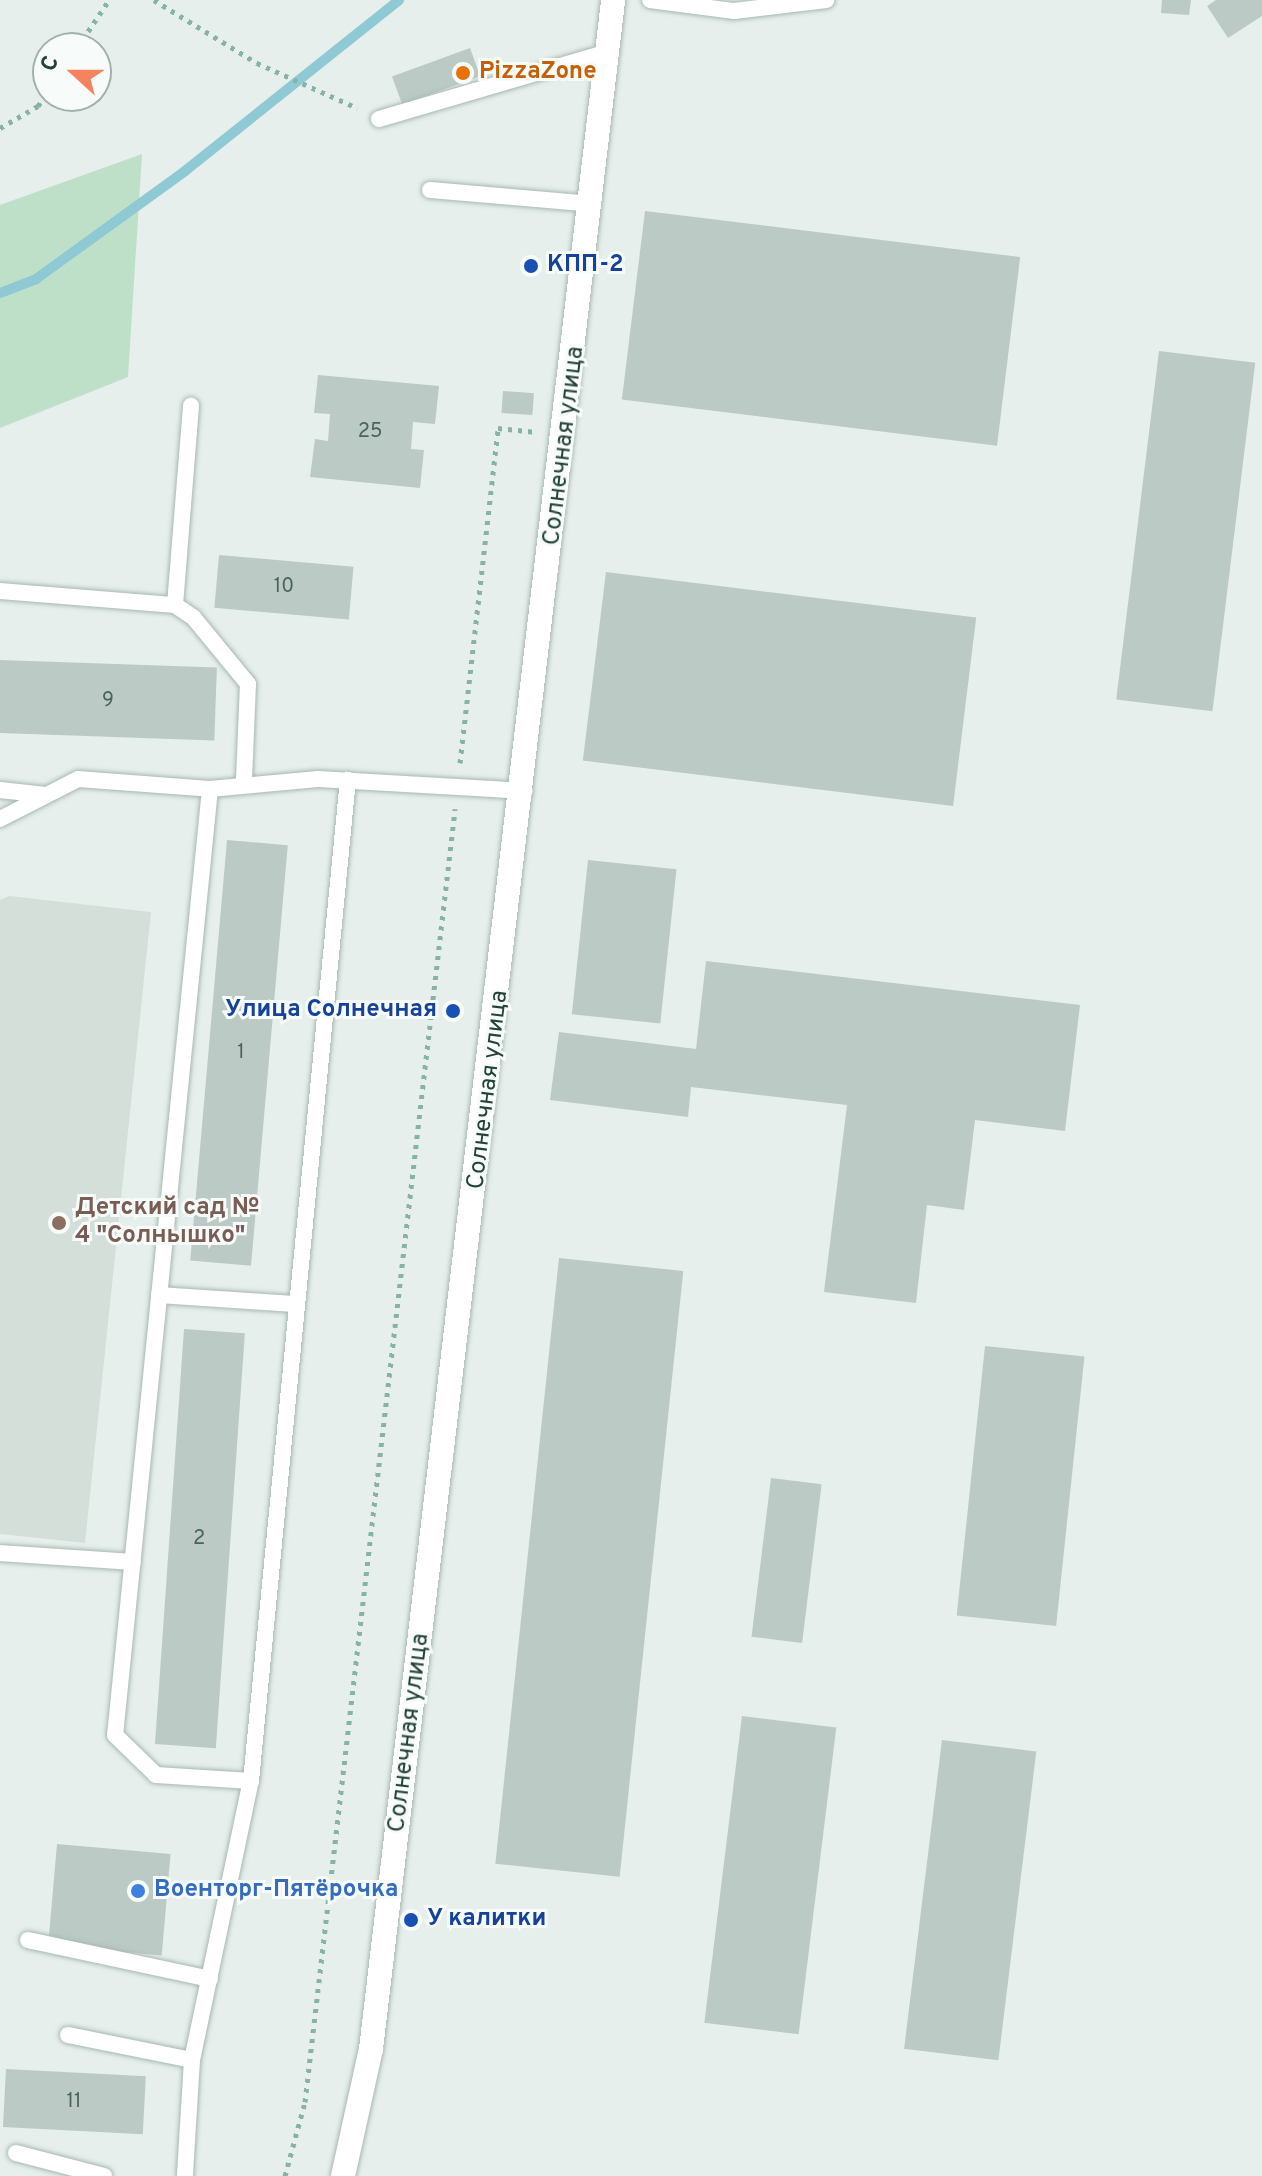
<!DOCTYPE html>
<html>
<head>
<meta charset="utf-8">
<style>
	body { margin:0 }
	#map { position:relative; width:1262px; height:2176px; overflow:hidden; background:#e6efeb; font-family:Overpass,sans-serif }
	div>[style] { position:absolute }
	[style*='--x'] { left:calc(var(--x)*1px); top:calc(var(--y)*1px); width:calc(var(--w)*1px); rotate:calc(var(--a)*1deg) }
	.built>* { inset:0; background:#d4dfda }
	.green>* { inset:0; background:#bfe0c8 }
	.stream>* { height:10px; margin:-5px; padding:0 5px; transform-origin:5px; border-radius:5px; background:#8ec9d4 }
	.building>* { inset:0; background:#bbcac4; transform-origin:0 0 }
	.path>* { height:5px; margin-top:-2.5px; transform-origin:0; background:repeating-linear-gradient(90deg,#86b3a5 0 4px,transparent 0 10px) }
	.roads { filter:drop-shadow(0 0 2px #a8b8b2) drop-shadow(0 0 2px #a8b8b2) }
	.service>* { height:16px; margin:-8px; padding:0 8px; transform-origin:8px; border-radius:8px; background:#fff }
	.tertiary>* { height:24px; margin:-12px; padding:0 12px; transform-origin:12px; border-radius:12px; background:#fff }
	.dots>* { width:22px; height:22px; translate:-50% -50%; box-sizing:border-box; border:4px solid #f7fbf9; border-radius:50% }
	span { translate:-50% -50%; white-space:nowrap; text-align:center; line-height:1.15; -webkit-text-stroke:6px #f7fbf9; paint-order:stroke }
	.number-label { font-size:20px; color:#4a645c }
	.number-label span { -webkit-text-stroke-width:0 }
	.food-label { font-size:24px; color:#c56008; font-weight:700 }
	.left { translate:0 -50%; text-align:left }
	.transit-label { font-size:24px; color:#164399; font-weight:700 }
	.right { translate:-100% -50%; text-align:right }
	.street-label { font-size:24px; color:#24423a }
	.education-label { font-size:24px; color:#785e54; font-weight:700 }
	.shop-label { font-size:24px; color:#366cbe; font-weight:700 }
	.north { position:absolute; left:32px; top:32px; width:80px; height:80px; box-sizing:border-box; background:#f7fbf9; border:2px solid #a3b1ad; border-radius:50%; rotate:291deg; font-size:22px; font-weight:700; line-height:32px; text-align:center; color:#24423a }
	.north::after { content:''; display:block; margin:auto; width:28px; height:36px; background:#f4845f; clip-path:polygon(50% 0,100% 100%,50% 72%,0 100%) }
</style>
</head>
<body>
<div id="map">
	<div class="built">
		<div style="clip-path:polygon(9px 896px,151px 912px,85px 1543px,0 1534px,0 900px)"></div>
	</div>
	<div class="green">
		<div style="clip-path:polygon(142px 154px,128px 377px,0 428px,0 205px)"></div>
	</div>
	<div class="stream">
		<div style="--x:0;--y:293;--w:39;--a:-21"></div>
		<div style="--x:36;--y:279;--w:184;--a:-35.9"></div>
		<div style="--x:185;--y:171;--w:274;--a:-38.6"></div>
	</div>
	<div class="building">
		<div style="clip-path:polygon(1162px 0,1191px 0,1189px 15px,1161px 13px)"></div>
		<div style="clip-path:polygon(1216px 0,1262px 0,1262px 16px,1228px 38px,1207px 6px)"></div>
		<div style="left:470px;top:48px;width:30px;height:83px;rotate:70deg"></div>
		<div style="left:645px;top:211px;width:378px;height:190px;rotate:7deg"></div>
		<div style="left:1159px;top:351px;width:97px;height:351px;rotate:7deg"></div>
		<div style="clip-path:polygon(318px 375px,439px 386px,435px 424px,413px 422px,411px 449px,424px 450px,420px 488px,310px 477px,315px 439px,328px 441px,330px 414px,314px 413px)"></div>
		<div style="left:503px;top:391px;width:31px;height:22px;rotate:4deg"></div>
		<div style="left:219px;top:555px;width:135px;height:53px;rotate:5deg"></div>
		<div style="left:606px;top:572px;width:373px;height:190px;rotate:7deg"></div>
		<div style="left:0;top:660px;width:217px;height:73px;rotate:2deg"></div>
		<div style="left:227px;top:840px;width:61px;height:422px;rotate:5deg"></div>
		<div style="left:588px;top:860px;width:89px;height:155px;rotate:6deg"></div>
		<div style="clip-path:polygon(706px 961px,1080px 1005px,1065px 1131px,975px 1120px,964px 1210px,927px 1205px,916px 1303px,824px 1292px,847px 1105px,691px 1087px,688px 1117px,550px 1100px,559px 1032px,696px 1049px)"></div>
		<div style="left:559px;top:1258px;width:125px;height:609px;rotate:6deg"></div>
		<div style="left:184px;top:1329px;width:61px;height:416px;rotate:4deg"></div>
		<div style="left:985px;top:1346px;width:100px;height:271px;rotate:6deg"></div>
		<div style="left:771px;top:1478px;width:51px;height:160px;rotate:7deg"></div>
		<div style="left:742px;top:1716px;width:95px;height:309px;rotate:7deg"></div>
		<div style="left:942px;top:1740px;width:95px;height:311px;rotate:7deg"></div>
		<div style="left:57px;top:1844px;width:114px;height:102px;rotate:5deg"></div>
		<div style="left:6px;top:2069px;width:140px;height:58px;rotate:3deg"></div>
	</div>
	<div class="path">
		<div style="--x:154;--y:0;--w:121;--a:31.5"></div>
		<div style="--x:257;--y:63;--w:110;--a:24.2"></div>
		<div style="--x:77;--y:48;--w:58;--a:-56.3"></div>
		<div style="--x:0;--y:128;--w:44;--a:-30.1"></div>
		<div style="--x:38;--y:106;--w:17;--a:-54"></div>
		<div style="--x:460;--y:763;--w:337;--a:-83.5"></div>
		<div style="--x:498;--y:428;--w:36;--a:6"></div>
		<div style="--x:285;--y:2176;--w:77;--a:-74.9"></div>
		<div style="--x:305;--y:2102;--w:1302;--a:-83.38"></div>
	</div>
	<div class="roads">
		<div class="service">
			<div style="--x:650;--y:0;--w:85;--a:7.5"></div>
			<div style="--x:734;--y:11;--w:93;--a:-6.8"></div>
			<div style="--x:379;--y:119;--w:239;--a:-16.3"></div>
			<div style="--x:430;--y:190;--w:163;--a:4.9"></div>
			<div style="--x:0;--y:591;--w:176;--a:4.6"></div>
			<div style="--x:175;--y:605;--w:22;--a:34"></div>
			<div style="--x:193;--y:617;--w:87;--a:50.6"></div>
			<div style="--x:248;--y:684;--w:97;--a:92.4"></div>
			<div style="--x:175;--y:605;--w:200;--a:-85.4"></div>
			<div style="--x:210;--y:789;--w:951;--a:95.73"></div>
			<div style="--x:115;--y:1735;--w:57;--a:44.3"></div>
			<div style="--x:156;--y:1775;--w:95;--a:3.6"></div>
			<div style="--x:251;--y:1781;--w:1006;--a:-84.47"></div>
			<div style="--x:0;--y:790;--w:46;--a:6.2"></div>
			<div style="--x:0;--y:819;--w:88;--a:-27.1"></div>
			<div style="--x:78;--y:779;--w:132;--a:4.3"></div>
			<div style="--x:210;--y:789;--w:108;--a:-5.3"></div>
			<div style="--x:318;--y:779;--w:207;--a:3.3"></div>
			<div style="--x:159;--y:1295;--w:135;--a:3.8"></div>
			<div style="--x:0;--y:1553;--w:133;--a:3.9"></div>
			<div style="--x:28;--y:1940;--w:186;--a:12.1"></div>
			<div style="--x:68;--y:2035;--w:126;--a:11.4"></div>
			<div style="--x:192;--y:2060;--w:116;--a:93.5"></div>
			<div style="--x:192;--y:2060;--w:285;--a:-78.1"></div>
			<div style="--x:16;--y:2153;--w:91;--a:14.6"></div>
		</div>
		<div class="tertiary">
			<div style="--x:343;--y:2176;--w:130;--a:-77.6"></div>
			<div style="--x:371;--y:2049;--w:2063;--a:-83.26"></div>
		</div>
	</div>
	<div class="dots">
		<div style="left:463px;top:73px;background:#e8710a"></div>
		<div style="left:531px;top:266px;background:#1a4fb4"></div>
		<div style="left:453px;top:1011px;background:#1a4fb4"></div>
		<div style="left:59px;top:1223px;background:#8d6e63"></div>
		<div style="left:138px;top:1891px;background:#3f7fe0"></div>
		<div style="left:411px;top:1920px;background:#1a4fb4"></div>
	</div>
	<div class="number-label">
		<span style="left:370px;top:432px">25</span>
		<span style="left:284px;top:587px">10</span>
		<span style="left:108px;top:701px">9</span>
		<span style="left:241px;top:1053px">1</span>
		<span style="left:199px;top:1539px">2</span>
		<span style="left:74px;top:2102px">11</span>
	</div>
	<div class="food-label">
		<span class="left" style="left:479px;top:73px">PizzaZone</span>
	</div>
	<div class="transit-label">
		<span class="left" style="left:547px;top:266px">КПП-2</span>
		<span class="right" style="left:437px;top:1011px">Улица Солнечная</span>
		<span class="left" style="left:427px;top:1920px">У калитки</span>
	</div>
	<div class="street-label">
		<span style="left:565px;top:446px;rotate:-83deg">Солнечная улица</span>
		<span style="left:489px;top:1090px;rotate:-83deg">Солнечная улица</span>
		<span style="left:410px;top:1733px;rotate:-83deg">Солнечная улица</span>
	</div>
	<div class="education-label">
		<span class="left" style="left:75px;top:1223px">Детский сад №<br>4 "Солнышко"</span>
	</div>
	<div class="shop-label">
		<span class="left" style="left:154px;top:1891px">Военторг-Пятёрочка</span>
	</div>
	<div class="north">С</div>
</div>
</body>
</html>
